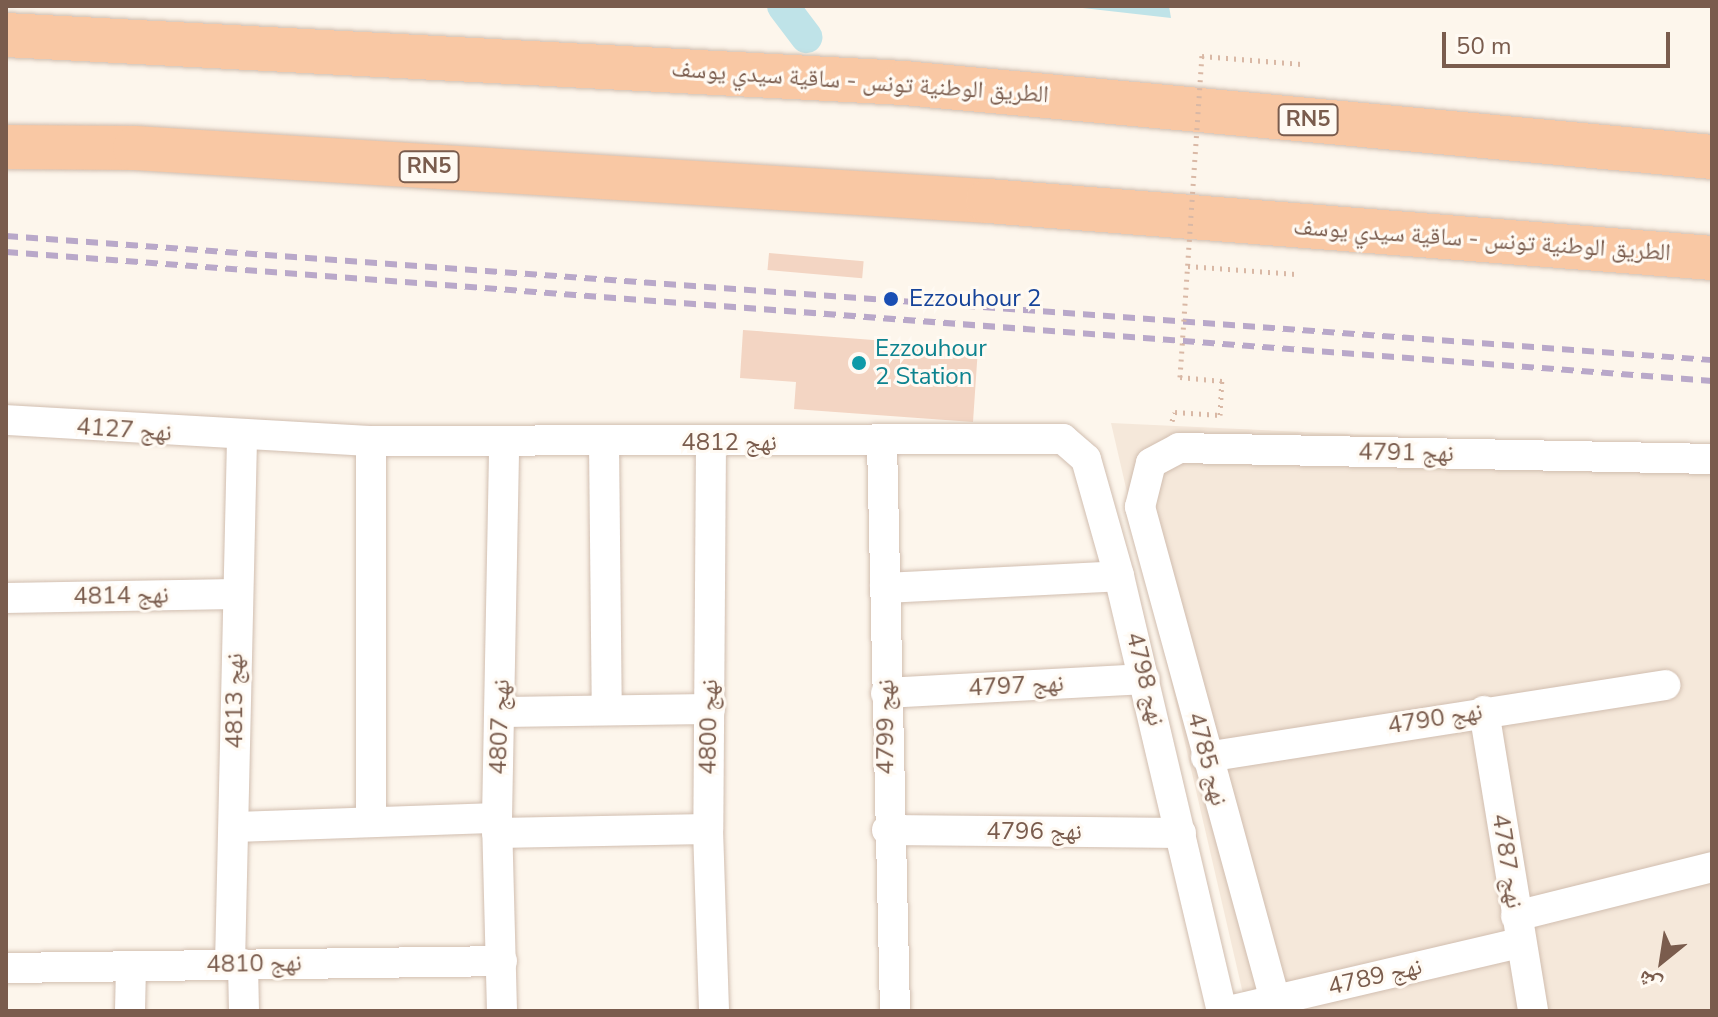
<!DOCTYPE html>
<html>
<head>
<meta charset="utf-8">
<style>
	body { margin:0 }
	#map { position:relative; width:1718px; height:1017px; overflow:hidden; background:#fdf6ec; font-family:"Nunito Sans","Noto Naskh Arabic",sans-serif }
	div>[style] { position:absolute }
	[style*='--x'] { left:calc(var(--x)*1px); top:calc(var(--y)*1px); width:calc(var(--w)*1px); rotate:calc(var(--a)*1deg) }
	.residential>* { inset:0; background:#f5e8da }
	.water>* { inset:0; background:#bfe3e8 }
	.canal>* { height:32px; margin:-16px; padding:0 16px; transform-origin:16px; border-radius:16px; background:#bfe3e8 }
	.building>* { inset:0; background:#f3d5c3; transform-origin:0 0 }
	.path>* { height:5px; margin-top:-2.5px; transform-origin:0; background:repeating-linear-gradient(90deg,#d9b8a5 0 2px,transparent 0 8px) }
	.roads { filter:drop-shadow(0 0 2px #d1beb0) drop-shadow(0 0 2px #d1beb0) }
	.minor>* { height:30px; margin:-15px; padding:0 15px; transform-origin:15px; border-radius:15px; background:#fff }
	.trunk>* { height:44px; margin:-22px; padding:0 22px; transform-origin:22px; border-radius:22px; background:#f9c8a4 }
	.rail>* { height:6px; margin-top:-3px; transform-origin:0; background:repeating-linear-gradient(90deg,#b9a8c9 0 12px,transparent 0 20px) }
	.path-bridge>* { height:5px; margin-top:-2.5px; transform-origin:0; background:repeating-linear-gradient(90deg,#d9b8a5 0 2px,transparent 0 8px) }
	.dots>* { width:22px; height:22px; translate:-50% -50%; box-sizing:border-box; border:4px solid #fffaf3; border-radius:50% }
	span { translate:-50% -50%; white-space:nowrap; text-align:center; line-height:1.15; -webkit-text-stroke:6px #fffaf3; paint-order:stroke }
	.shield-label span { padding:2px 6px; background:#fffaf3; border:2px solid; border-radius:6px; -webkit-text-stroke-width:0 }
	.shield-label { font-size:22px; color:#7a5c4d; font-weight:700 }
	.street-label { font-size:24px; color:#7a5c4d }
	.transit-label { font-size:24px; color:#164399 }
	.left { translate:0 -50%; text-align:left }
	.culture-label { font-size:24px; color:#0d838f }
	.frame { position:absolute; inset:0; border:8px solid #7a5c4d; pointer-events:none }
	.north { position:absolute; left:1622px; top:921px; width:80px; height:80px; -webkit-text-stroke:6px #fffaf3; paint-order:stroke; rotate:210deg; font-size:22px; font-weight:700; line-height:32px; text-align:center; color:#7a5c4d }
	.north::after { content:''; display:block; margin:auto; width:28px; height:36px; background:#7a5c4d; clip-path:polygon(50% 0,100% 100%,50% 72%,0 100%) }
	.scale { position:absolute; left:1442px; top:32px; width:228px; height:36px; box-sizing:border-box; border:4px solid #7a5c4d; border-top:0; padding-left:10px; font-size:24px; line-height:28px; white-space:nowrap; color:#7a5c4d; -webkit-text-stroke:6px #fffaf3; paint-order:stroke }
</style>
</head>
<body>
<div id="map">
	<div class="residential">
		<div style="clip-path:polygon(1111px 423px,1712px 451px,1712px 1011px,1247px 1011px)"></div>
	</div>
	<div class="water">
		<div style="clip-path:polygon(1074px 6px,1169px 6px,1171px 18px,1074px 7px)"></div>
	</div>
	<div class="canal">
		<div style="--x:783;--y:6;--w:39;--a:53"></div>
	</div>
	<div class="building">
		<div style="left:769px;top:253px;width:95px;height:17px;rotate:5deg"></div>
		<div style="clip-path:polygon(743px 330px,978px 348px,973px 422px,794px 409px,796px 382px,740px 378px)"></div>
	</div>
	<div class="path">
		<div style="--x:1202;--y:56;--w:100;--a:4.6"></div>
		<div style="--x:1188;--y:266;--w:108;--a:4.2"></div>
		<div style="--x:1172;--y:421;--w:9;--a:-72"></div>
		<div style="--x:1175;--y:412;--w:45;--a:3.8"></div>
		<div style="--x:1220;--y:415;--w:34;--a:-87"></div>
		<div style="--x:1222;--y:381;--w:42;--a:-174.6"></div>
	</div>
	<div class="roads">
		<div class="minor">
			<div style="--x:6;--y:420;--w:366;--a:3.3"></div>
			<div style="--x:371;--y:441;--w:692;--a:-0.17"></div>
			<div style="--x:1063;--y:439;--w:30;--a:41"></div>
			<div style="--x:1086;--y:459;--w:122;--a:74.2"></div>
			<div style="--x:371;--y:441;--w:381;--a:90"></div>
			<div style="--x:604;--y:443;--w:266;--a:89.4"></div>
			<div style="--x:711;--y:443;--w:386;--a:90.4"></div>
			<div style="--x:708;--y:829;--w:182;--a:88.1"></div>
			<div style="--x:882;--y:443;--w:568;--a:88.69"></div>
			<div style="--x:885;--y:588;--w:234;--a:-2.9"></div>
			<div style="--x:1119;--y:576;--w:447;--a:76.7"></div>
			<div style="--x:6;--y:598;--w:229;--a:-1"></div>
			<div style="--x:886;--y:693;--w:259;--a:-3.1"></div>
			<div style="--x:1484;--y:711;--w:304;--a:80.7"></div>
			<div style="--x:501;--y:712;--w:209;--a:-0.8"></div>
			<div style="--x:1206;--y:757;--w:465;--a:-8.9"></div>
			<div style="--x:236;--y:827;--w:261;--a:-2"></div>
			<div style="--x:887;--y:830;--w:294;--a:0.6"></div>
			<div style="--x:497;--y:833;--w:211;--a:-1.1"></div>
			<div style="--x:1516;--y:916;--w:202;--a:-14"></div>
			<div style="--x:230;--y:964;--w:525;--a:-88.69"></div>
			<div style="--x:243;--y:964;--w:47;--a:88.8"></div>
			<div style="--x:6;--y:968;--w:496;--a:-0.8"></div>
			<div style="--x:130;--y:1011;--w:44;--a:-88.7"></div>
			<div style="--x:502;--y:1011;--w:193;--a:-91.5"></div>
			<div style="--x:497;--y:818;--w:375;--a:-88.9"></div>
			<div style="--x:1229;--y:1011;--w:299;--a:-13.2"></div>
			<div style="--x:1278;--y:1011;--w:523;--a:-105.31"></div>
			<div style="--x:1140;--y:507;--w:45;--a:-76"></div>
			<div style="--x:1151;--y:463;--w:32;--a:-28"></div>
			<div style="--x:1179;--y:448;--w:533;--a:1.18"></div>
		</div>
		<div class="trunk">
			<div style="--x:6;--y:35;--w:899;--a:3.06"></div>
			<div style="--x:904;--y:83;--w:811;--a:5.23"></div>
			<div style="--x:6;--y:147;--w:129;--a:0.4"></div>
			<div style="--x:135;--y:148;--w:855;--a:3.56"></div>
			<div style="--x:988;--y:201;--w:726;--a:4.5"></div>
		</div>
	</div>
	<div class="rail">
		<div style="--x:6;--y:236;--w:1711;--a:4.16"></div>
		<div style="--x:6;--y:252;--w:1711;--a:4.32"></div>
	</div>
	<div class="path-bridge">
		<div style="--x:1180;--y:377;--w:322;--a:-86.1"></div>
	</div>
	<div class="dots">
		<div style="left:891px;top:299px;background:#1a4fb4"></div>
		<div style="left:859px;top:363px;background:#0f9aa8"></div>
	</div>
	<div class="shield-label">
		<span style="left:1308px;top:120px">RN5</span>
		<span style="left:429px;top:167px">RN5</span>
	</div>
	<div class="street-label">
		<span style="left:860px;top:82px;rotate:4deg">الطريق الوطنية تونس - ساقية سيدي يوسف</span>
		<span style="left:1482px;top:240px;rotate:4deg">الطريق الوطنية تونس - ساقية سيدي يوسف</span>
		<span style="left:124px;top:430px;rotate:4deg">نهج 4127</span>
		<span style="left:729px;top:443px">نهج 4812</span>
		<span style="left:1406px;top:453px;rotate:1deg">نهج 4791</span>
		<span style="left:121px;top:596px;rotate:-1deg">نهج 4814</span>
		<span style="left:1145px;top:679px;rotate:76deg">نهج 4798</span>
		<span style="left:1016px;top:686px;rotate:-3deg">نهج 4797</span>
		<span style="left:235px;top:701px;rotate:-90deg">نهج 4813</span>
		<span style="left:1435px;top:719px;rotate:-9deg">نهج 4790</span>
		<span style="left:500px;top:727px;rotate:-88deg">نهج 4807</span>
		<span style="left:709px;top:727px;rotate:-89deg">نهج 4800</span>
		<span style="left:886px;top:727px;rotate:-90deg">نهج 4799</span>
		<span style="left:1207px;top:759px;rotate:75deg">نهج 4785</span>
		<span style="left:1034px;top:832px">نهج 4796</span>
		<span style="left:1507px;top:861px;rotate:81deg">نهج 4787</span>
		<span style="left:254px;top:964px;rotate:-1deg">نهج 4810</span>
		<span style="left:1375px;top:977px;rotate:-13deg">نهج 4789</span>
	</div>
	<div class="transit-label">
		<span class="left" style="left:909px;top:299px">Ezzouhour 2</span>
	</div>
	<div class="culture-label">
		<span class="left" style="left:875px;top:363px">Ezzouhour<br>2 Station</span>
	</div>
	<div class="frame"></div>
	<div class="north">ش</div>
	<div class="scale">50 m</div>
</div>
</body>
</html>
